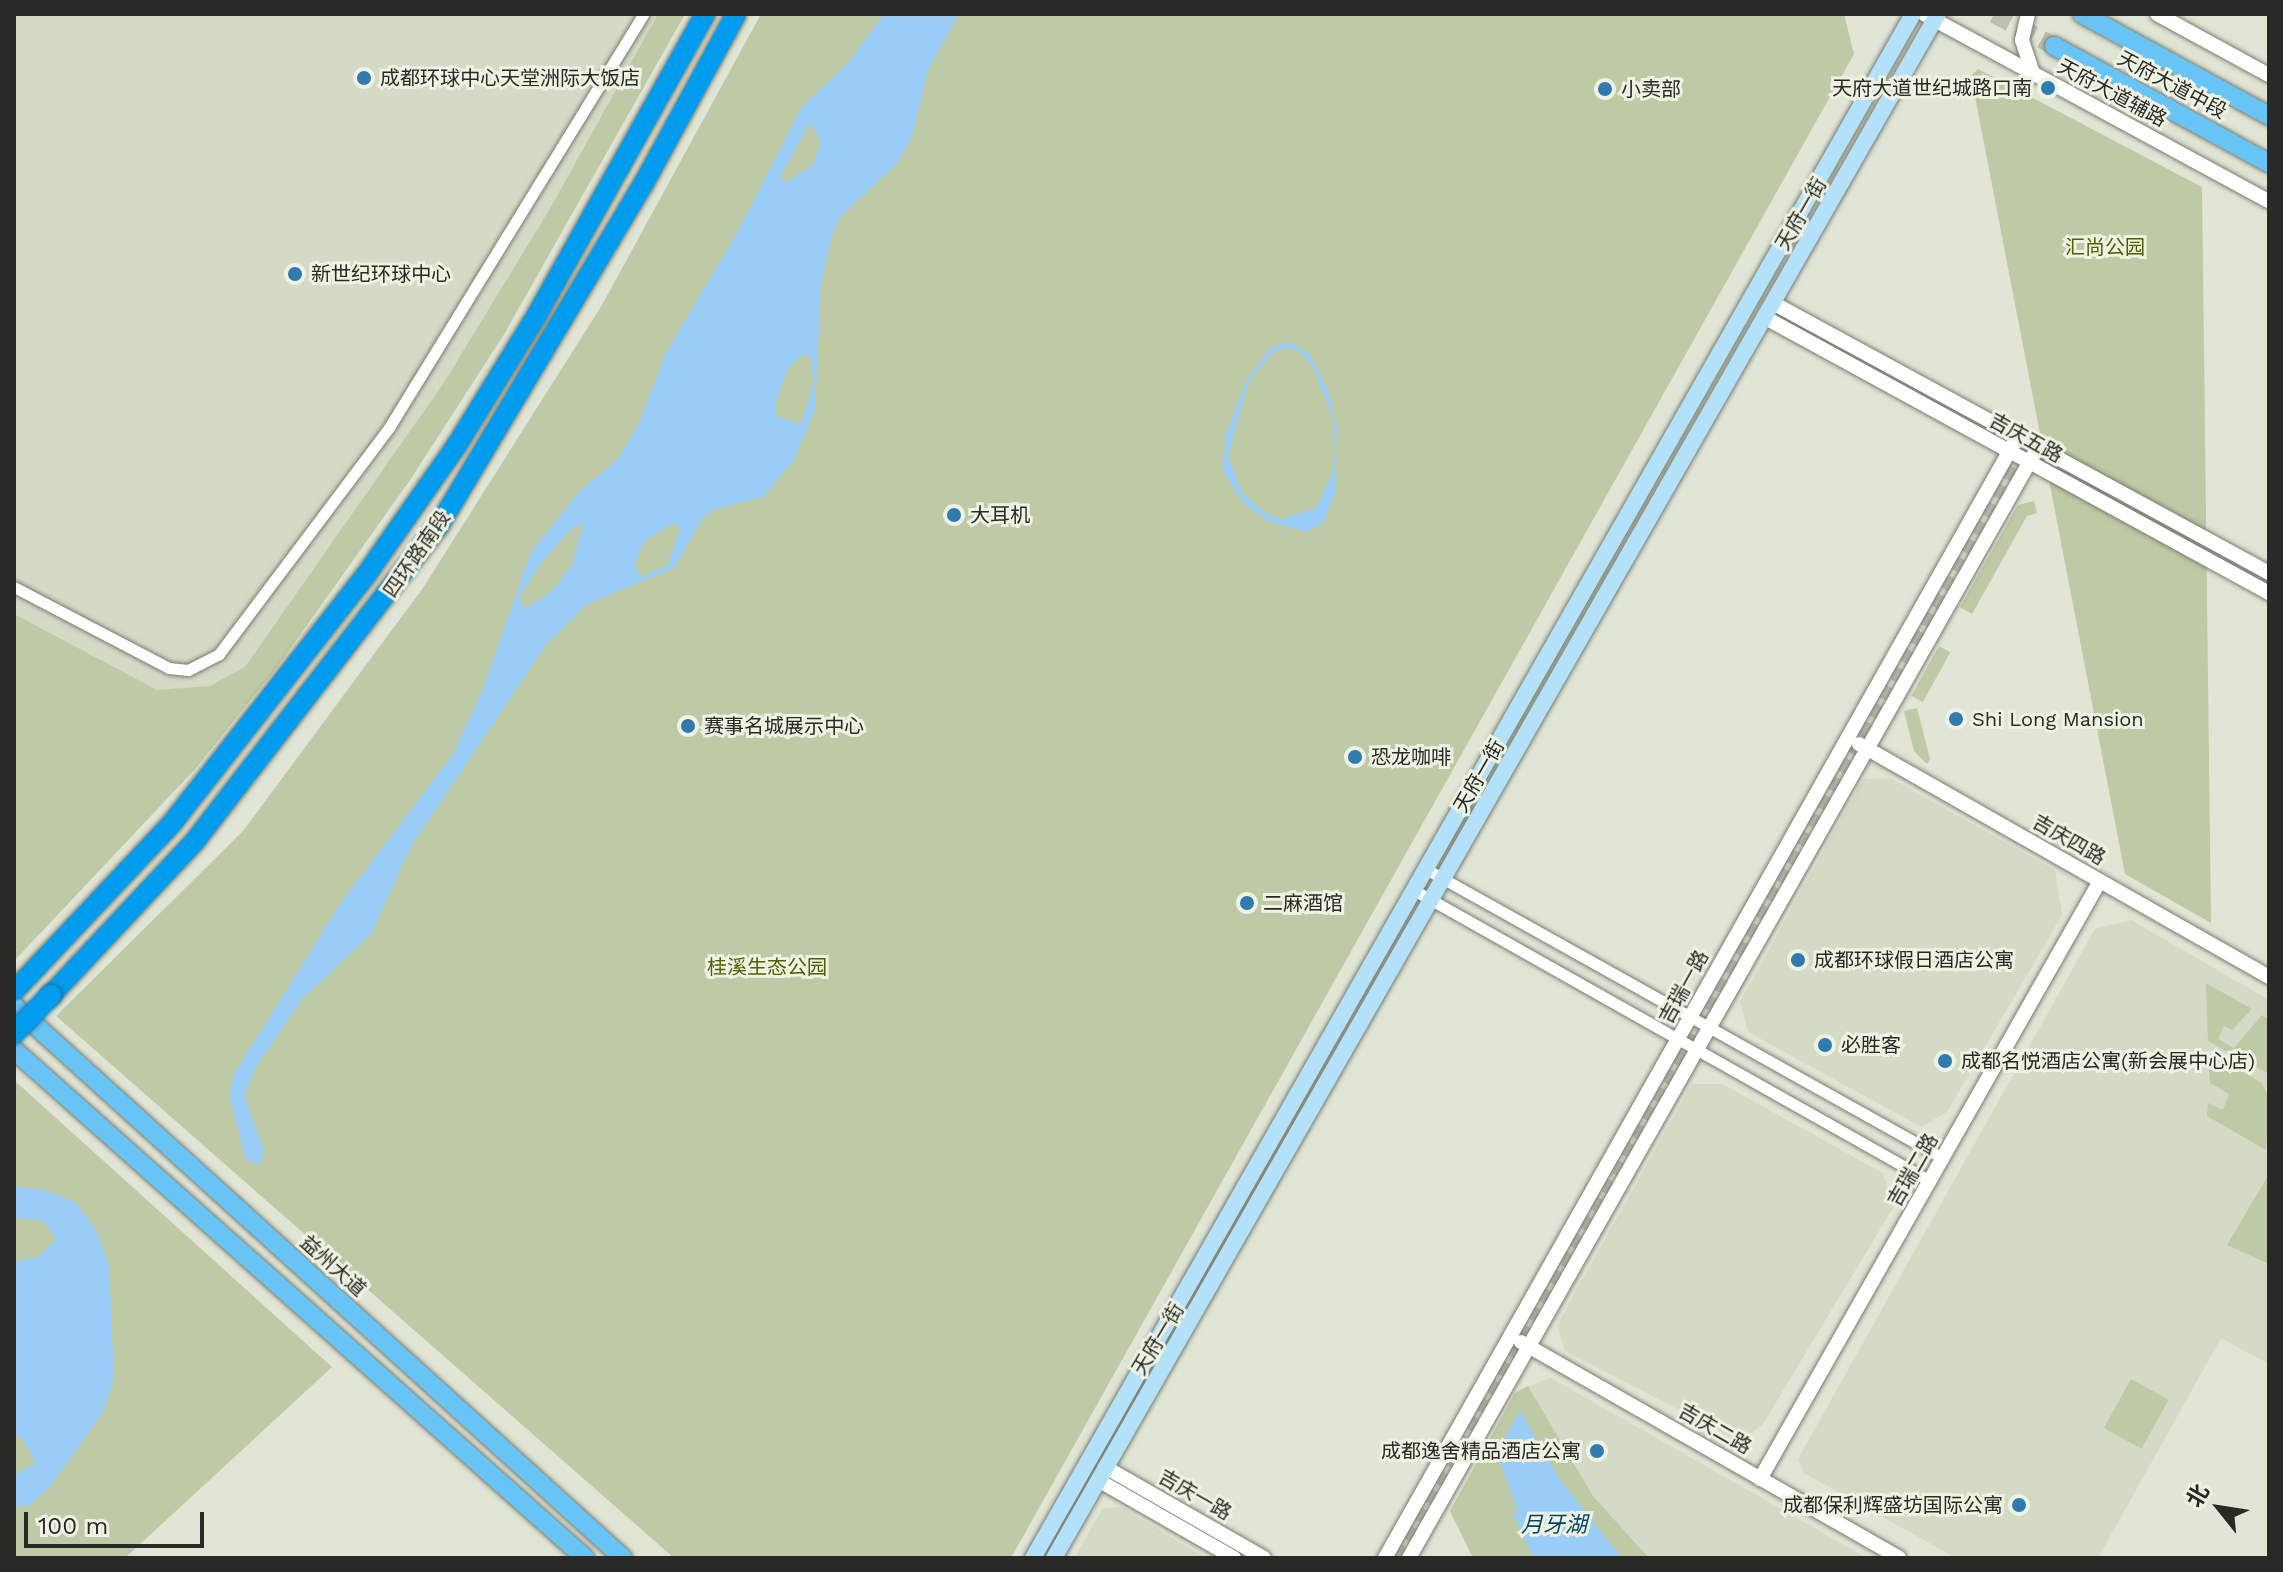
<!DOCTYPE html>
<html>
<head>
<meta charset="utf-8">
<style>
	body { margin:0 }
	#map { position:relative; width:2283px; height:1572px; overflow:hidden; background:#e0e5d6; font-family:"Work Sans","Noto Sans SC",sans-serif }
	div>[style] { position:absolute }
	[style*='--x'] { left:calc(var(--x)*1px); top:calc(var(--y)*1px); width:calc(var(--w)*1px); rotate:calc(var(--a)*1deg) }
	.built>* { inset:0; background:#d3dac5 }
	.green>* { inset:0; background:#bec9a5; transform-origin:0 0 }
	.water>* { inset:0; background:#99cdf8 }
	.tertiary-tunnel>* { height:14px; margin-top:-7px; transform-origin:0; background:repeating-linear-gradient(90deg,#bbc0b3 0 14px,transparent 0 21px) }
	.primary-tunnel>* { height:18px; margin-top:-9px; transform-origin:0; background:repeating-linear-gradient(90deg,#bbc0b3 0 18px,transparent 0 27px) }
	.roads { filter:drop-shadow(0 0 2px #797d70) drop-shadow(0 0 2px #797d70) }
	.minor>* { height:11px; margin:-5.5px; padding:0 5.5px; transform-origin:5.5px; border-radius:5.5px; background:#fff }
	.tertiary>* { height:14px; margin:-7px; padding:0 7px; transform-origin:7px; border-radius:7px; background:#fff }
	.secondary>* { height:16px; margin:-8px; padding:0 8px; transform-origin:8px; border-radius:8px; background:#b3e1fa }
	.primary>* { height:18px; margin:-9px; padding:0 9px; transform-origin:9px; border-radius:9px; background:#67c4f5 }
	.motorway>* { height:20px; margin:-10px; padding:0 10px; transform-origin:10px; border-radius:10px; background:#029cee }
	.bridges { filter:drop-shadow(0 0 2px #1074a8) drop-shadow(0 0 2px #1074a8) }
	.motorway-bridge>* { height:20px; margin:-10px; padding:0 10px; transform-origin:10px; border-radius:10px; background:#029cee }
	.dots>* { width:22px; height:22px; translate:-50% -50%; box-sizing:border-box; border:4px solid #edf2e3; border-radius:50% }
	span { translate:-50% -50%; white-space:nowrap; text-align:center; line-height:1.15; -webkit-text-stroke:6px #edf2e3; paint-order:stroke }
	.poi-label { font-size:20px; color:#292a25 }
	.left { translate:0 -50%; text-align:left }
	.right { translate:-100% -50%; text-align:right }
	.street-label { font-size:20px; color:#292a25 }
	.park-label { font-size:20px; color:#4e6000 }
	.water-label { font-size:22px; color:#03446b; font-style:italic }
	.frame { position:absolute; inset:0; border:16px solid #292a25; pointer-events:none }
	.north { position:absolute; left:2179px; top:1468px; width:80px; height:80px; -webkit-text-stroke:6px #edf2e3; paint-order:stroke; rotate:300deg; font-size:22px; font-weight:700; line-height:32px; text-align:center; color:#292a25 }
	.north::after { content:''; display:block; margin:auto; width:28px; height:36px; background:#292a25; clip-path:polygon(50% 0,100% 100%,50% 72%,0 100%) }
	.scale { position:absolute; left:24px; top:1512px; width:180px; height:36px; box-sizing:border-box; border:4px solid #292a25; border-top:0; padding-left:10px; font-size:24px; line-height:28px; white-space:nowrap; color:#292a25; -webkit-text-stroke:6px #edf2e3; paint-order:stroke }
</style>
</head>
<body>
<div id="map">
	<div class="built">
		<div style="clip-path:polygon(14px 14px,685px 14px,503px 336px,410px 480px,278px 666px,196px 768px,14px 961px)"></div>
		<div style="clip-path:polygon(1890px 778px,2055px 870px,2062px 915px,1947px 1112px,1921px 1127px,1748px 1032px,1740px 1002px,1863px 779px)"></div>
		<div style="clip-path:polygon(2131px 920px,2269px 1000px,2269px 1364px,2221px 1338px,2098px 1558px,1956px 1558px,1804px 1473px,1798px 1459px,2095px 929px)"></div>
		<div style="clip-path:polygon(1692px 1084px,1722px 1084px,1883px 1173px,1894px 1206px,1763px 1424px,1741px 1442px,1565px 1351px,1557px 1325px)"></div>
		<div style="clip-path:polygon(1551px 1378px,1867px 1558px,1649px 1558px,1593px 1496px,1528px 1386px)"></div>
		<div style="clip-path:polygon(1121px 1507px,1206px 1558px,1074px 1558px,1103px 1508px)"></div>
	</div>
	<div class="green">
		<div style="clip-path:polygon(658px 14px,685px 14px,503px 336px,410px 480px,278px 666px,196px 768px,14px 961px,14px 614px,157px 690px,210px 686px,245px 667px,445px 381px,551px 207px)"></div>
		<div style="clip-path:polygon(761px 14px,1844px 14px,1854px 54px,1011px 1558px,674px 1558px,56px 1016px,243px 831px,423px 588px,602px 305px)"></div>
		<div style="clip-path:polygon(1978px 69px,2202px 187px,2211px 923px,2125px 874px,1971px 76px)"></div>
		<div style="clip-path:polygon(2034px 501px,2037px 513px,2027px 516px,1972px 614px,1960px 607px,2018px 505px)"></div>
		<div style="left:1939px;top:646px;width:13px;height:57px;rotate:29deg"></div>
		<div style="clip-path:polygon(1917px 708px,1930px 759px,1927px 764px,1914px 751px,1904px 711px)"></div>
		<div style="clip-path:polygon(2206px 983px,2252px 1009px,2232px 1030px,2224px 1026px,2218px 1039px,2234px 1048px,2262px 1015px,2269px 1020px,2269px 1074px,2208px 1041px)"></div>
		<div style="clip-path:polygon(2208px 1052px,2262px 1083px,2269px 1098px,2266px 1150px,2207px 1116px,2208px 1103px,2223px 1110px,2229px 1094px,2210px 1083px)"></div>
		<div style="clip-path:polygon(15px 1081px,332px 1367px,125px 1558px,14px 1558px)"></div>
		<div style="clip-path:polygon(2269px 1174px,2269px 1264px,2227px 1245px)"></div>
		<div style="left:2131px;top:1379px;width:43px;height:56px;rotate:29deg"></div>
		<div style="clip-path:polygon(1528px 1386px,1593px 1496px,1649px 1558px,1473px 1558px,1450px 1511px,1515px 1393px)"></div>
	</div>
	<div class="water">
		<div style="clip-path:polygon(evenodd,884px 14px,959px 14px,928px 70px,912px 137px,898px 162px,840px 217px,833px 232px,821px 282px,815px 409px,794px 460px,763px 497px,715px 509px,702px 519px,674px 568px,587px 604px,546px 645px,410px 848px,371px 934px,303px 998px,257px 1065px,244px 1095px,264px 1150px,260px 1165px,246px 1160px,229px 1094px,235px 1072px,342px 901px,453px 754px,483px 689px,531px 552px,579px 492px,618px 459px,639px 423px,666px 353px,738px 231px,801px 108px,847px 64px,884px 14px,810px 123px,821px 141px,813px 164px,786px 183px,780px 177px,810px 123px,884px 14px,801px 355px,810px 355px,814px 382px,801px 424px,777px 417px,775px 405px,787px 370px,801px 355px,884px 14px,583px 523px,572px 565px,551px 592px,525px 609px,519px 598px,539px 566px,567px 533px,583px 523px,884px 14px,674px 523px,680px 528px,668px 565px,641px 577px,634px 565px,645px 541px,674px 523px)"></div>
		<div style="clip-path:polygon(evenodd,1288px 342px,1309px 353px,1329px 393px,1337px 429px,1335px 494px,1323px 523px,1306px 532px,1268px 521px,1245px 504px,1223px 472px,1226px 435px,1245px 383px,1270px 348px,1288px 342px,1285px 348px,1299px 351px,1312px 366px,1334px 419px,1335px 450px,1332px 474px,1316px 508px,1282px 519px,1267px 514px,1242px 493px,1228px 456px,1248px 383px,1272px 353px,1285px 348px)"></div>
		<div style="clip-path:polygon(15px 1187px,45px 1190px,75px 1202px,96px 1230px,109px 1264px,114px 1379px,103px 1412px,49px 1488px,30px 1505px,14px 1507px,14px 1475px,36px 1463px,21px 1437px,14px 1437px,14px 1262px,39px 1256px,56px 1239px,43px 1220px,14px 1218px)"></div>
		<div style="clip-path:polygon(1520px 1411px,1559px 1478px,1622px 1558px,1534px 1558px,1513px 1514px,1518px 1511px,1496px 1452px)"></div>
	</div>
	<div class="tertiary-tunnel">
		<div style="--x:1397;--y:1558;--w:1273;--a:-60.6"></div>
		<div style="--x:2022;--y:449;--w:281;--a:28.5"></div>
	</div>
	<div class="primary-tunnel">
		<div style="--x:1994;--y:14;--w:68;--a:28.1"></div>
	</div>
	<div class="roads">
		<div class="minor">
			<div style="--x:14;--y:587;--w:175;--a:27.6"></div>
			<div style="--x:169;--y:668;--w:19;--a:6"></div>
			<div style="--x:188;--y:670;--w:35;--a:-27"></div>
			<div style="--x:219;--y:654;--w:285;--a:-53.1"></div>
			<div style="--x:390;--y:426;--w:483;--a:-58.4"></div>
			<div style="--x:1424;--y:868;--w:595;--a:29.2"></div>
			<div style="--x:1412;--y:889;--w:595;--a:29.41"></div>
		</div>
		<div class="tertiary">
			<div style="--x:1924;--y:14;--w:392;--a:28.5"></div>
			<div style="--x:2028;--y:14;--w:27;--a:103"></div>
			<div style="--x:2022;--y:40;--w:35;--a:72"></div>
			<div style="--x:2157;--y:14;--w:128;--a:28.6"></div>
			<div style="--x:1773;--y:303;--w:565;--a:28.56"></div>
			<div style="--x:1764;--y:317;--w:576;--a:28.66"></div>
			<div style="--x:1859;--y:744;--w:472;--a:29.6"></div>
			<div style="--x:1521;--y:1342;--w:435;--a:29.7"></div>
			<div style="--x:1105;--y:1467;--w:183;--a:29.8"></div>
			<div style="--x:1760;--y:1479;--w:688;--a:-60.38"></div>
			<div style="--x:1098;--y:1480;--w:157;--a:29.8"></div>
			<div style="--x:1385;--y:1558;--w:1288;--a:-60.57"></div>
			<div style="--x:1409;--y:1558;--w:1277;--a:-60.48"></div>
		</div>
		<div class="secondary">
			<div style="--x:1033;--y:1558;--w:1777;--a:-60.32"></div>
			<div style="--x:1054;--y:1558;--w:1779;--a:-60.21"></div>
		</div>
		<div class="primary">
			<div style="--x:2082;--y:14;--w:213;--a:28.6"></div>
			<div style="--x:2054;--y:46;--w:245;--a:28.6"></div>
			<div style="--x:14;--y:1006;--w:822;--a:42.19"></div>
			<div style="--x:14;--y:1050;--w:764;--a:41.66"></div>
		</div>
		<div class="motorway">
			<div style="--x:14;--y:991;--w:232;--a:-46.7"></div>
			<div style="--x:173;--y:822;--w:313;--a:-52"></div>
			<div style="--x:366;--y:575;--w:159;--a:-55"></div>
			<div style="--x:457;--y:445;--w:153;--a:-58.4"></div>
			<div style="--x:537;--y:315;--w:345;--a:-60.8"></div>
			<div style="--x:51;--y:995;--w:211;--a:-46.9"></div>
			<div style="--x:195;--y:841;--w:397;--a:-52.3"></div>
			<div style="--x:438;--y:527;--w:401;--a:-59.1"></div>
			<div style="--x:644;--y:183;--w:192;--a:-61.4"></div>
		</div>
	</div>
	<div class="bridges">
		<div class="motorway-bridge">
			<div style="--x:14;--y:1033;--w:53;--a:-45.8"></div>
		</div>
	</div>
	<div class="dots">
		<div style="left:364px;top:78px;background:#317aae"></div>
		<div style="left:2048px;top:88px;background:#317aae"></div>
		<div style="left:1605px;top:89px;background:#317aae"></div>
		<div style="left:295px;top:274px;background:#317aae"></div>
		<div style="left:954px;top:515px;background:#317aae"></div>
		<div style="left:1956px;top:719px;background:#317aae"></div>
		<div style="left:688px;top:726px;background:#317aae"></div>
		<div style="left:1355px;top:757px;background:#317aae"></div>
		<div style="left:1247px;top:903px;background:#317aae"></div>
		<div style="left:1798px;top:960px;background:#317aae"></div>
		<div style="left:1825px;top:1045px;background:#317aae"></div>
		<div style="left:1945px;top:1061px;background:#317aae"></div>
		<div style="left:1597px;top:1451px;background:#317aae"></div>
		<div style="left:2019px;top:1505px;background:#317aae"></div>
	</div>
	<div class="poi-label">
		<span class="left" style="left:380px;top:78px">成都环球中心天堂洲际大饭店</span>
		<span class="right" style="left:2032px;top:88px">天府大道世纪城路口南</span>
		<span class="left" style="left:1621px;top:89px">小卖部</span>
		<span class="left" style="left:311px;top:274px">新世纪环球中心</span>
		<span class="left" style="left:970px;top:515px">大耳机</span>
		<span class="left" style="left:1972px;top:719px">Shi Long Mansion</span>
		<span class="left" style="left:704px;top:726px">赛事名城展示中心</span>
		<span class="left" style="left:1371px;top:757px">恐龙咖啡</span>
		<span class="left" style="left:1263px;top:903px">二麻酒馆</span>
		<span class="left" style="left:1814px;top:960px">成都环球假日酒店公寓</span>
		<span class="left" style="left:1841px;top:1045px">必胜客</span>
		<span class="left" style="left:1961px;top:1061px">成都名悦酒店公寓(新会展中心店)</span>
		<span class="right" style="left:1581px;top:1451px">成都逸舍精品酒店公寓</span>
		<span class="right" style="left:2003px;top:1505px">成都保利辉盛坊国际公寓</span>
	</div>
	<div class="street-label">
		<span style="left:2172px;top:85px;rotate:28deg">天府大道中段</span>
		<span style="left:2112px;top:93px;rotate:28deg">天府大道辅路</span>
		<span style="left:1801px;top:214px;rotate:-60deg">天府一街</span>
		<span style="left:2026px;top:438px;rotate:29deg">吉庆五路</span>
		<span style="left:417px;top:554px;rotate:-55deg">四环路南段</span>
		<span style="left:1479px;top:776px;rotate:-60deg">天府一街</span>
		<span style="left:2069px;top:840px;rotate:30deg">吉庆四路</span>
		<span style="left:1684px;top:987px;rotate:-61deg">吉瑞一路</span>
		<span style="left:1913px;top:1170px;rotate:-60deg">吉瑞二路</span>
		<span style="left:333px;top:1266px;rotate:42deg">益州大道</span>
		<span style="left:1158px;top:1339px;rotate:-59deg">天府一街</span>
		<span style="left:1715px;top:1429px;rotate:30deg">吉庆二路</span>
		<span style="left:1195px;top:1495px;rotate:30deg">吉庆一路</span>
	</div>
	<div class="park-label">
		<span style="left:2105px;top:247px">汇尚公园</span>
		<span style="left:767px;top:967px">桂溪生态公园</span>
	</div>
	<div class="water-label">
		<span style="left:1554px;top:1525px">月牙湖</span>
	</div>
	<div class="frame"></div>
	<div class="north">北</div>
	<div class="scale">100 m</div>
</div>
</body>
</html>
